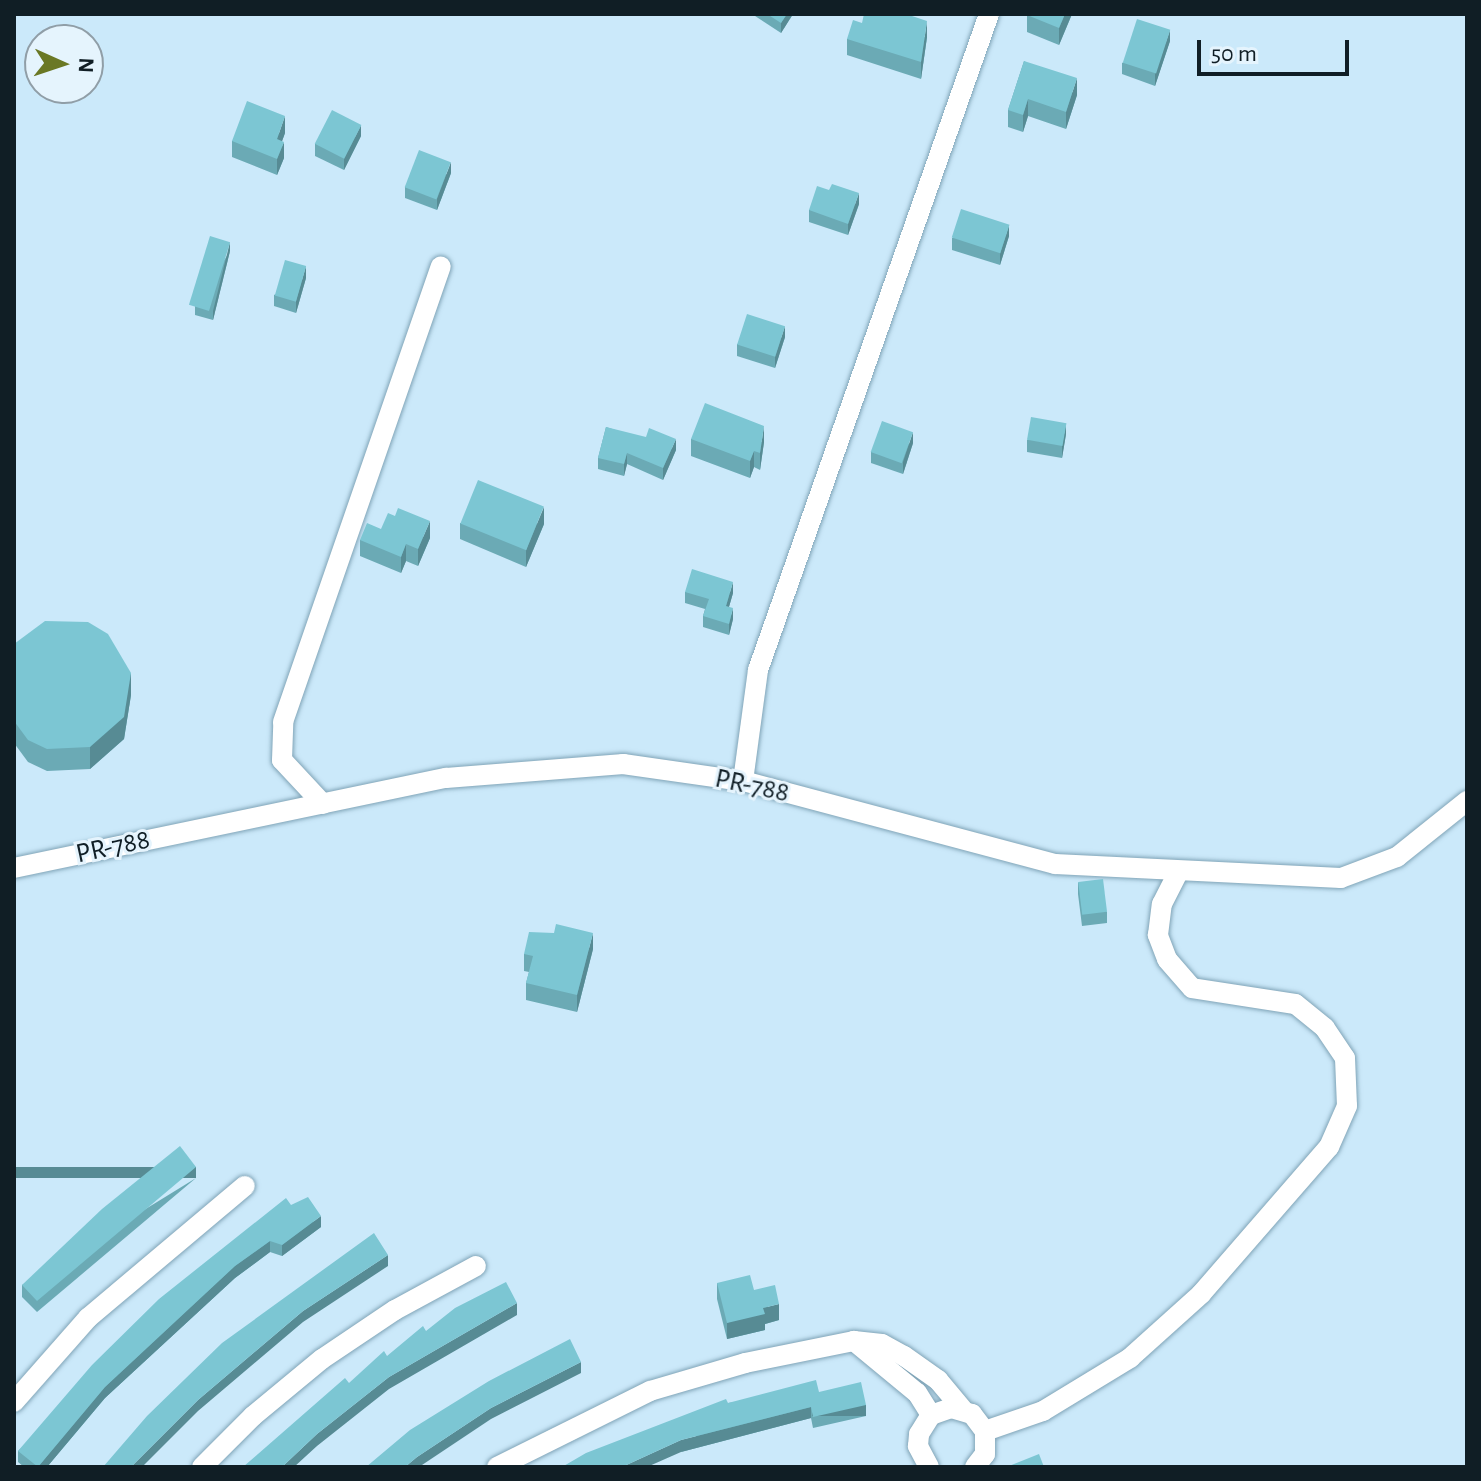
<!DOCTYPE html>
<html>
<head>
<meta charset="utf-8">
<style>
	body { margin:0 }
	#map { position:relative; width:1481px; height:1481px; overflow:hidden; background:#cbe9fa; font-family:"Alegreya Sans",sans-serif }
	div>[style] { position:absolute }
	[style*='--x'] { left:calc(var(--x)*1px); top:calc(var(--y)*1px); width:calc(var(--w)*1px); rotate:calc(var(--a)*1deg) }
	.roads { filter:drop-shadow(0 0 2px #80a4b7) drop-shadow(0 0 2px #80a4b7) }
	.minor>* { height:20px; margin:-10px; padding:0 10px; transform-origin:10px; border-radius:10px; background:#fff }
	.wall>* { inset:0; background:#6baab5 }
	.shaded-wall>* { inset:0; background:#578b94; transform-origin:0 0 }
	.building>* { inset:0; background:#7cc6d3; transform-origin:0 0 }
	span { translate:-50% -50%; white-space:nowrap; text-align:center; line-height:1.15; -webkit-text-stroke:6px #e5f4fd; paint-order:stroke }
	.street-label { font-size:28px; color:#101e25 }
	.frame { position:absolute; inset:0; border:16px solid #101e25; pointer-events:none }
	.north { position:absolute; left:24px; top:24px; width:80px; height:80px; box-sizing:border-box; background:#e5f4fd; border:2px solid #909ea7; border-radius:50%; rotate:93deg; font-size:22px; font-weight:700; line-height:32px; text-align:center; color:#101e25 }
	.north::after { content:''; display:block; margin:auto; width:28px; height:36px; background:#6a7825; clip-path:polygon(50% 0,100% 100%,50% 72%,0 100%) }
	.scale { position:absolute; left:1197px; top:40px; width:152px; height:36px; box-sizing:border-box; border:4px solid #101e25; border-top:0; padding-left:10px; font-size:24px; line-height:28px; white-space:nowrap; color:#101e25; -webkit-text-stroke:6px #e5f4fd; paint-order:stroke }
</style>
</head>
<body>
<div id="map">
	<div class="roads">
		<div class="minor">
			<div style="--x:743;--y:781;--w:112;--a:-82.3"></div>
			<div style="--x:758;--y:670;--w:695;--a:-70.6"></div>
			<div style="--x:323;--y:804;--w:60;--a:-133"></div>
			<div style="--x:282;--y:760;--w:38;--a:-88"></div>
			<div style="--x:283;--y:722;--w:482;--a:-70.9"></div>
			<div style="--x:14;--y:868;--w:441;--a:-11.8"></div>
			<div style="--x:446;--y:778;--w:178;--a:-4.5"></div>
			<div style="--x:623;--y:764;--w:121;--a:8.1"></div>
			<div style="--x:743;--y:781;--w:323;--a:14.9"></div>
			<div style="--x:1055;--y:864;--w:286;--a:2.8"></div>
			<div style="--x:1341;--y:878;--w:60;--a:-20.6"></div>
			<div style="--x:1397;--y:857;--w:90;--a:-38.7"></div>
			<div style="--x:14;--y:1402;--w:112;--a:-48.6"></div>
			<div style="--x:88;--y:1318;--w:205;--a:-40.1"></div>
			<div style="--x:931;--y:1415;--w:26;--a:-122"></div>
			<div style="--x:917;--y:1393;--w:82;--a:-140.5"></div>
			<div style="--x:854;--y:1341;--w:28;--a:6"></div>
			<div style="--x:882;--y:1344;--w:25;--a:29"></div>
			<div style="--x:904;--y:1356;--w:42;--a:35.2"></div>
			<div style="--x:938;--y:1380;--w:38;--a:50"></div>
			<div style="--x:985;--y:1431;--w:61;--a:-19"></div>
			<div style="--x:1043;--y:1411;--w:102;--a:-31.3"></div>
			<div style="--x:1130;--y:1358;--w:96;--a:-42"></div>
			<div style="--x:1201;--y:1294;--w:195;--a:-49"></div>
			<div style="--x:1329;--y:1147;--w:45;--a:-66.3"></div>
			<div style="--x:1347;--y:1106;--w:48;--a:-92.4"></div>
			<div style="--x:1345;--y:1058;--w:36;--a:-124"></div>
			<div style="--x:1325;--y:1028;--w:38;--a:-141"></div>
			<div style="--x:1295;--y:1004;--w:104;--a:-171.2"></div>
			<div style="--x:1192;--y:988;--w:38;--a:-131"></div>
			<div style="--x:1167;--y:959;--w:26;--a:-111"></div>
			<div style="--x:1158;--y:935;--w:31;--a:-83"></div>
			<div style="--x:1162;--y:904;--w:37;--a:-63"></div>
			<div style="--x:202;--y:1467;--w:72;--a:-45"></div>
			<div style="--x:253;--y:1416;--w:89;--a:-39.6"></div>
			<div style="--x:322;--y:1359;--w:88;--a:-33.9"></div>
			<div style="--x:395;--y:1310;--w:92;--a:-28.5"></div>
			<div style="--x:497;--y:1467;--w:171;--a:-26.4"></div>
			<div style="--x:650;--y:1391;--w:99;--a:-16.4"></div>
			<div style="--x:745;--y:1363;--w:111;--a:-11.4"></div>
			<div style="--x:929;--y:1467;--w:24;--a:-118"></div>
			<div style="--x:918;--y:1446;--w:12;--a:-85"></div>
			<div style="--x:919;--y:1434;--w:22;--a:-58"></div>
			<div style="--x:931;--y:1415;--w:21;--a:-19"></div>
			<div style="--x:951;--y:1408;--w:22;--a:16"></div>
			<div style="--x:972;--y:1414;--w:21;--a:53"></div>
			<div style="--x:985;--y:1431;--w:23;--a:90"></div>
			<div style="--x:985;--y:1454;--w:16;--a:128"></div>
		</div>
	</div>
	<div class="wall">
		<div style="clip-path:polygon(752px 14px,793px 14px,781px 33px)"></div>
		<div style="clip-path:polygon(1072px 14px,1059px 45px,1027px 32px,1027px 15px)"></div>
		<div style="clip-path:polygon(927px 37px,921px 79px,847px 55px,847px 39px)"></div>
		<div style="clip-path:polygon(1170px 41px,1155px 86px,1122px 74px,1122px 63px)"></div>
		<div style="clip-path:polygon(1024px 61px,1077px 95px,1066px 129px,1028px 116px,1023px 132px,1008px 127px,1008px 110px)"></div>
		<div style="clip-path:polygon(285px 133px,282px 141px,284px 158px,277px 175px,232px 157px,232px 141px)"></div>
		<div style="clip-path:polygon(361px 136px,344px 170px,315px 156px,315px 144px)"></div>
		<div style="clip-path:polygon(451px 173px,437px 210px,405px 198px,405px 187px)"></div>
		<div style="clip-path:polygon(859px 204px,848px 235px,809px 222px,809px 210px)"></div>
		<div style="clip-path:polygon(1009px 236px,1000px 265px,952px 250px,952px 238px)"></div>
		<div style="clip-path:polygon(230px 251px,213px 320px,195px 315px,195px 306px)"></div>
		<div style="clip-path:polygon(306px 278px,296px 313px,274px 306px,274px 295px)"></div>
		<div style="clip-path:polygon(785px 337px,775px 368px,737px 356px,737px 344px)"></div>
		<div style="clip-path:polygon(606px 427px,676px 450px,663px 480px,627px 464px,624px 476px,598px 469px,598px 458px)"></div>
		<div style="clip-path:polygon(1066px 434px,1062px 458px,1027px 452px,1027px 440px)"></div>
		<div style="clip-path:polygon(691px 439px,764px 442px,760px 470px,754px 467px,750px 478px,691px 456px)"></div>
		<div style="clip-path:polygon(913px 443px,903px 474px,871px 463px,871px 452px)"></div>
		<div style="clip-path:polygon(460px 523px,544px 524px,526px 567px,460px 539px)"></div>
		<div style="clip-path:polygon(381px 529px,430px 538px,418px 566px,406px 561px,401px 573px,360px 556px,360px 540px)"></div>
		<div style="clip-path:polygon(685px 592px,733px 593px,729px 607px,733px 619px,729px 635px,703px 627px,703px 616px,705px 609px,685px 603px)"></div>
		<div style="clip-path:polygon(14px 644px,131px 695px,124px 739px,90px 769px,47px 771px,28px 762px,14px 743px)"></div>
		<div style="clip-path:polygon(1078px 882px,1107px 912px,1107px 923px,1082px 926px,1078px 894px)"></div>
		<div style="clip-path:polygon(593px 949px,577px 1012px,526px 1000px,526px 983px,529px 972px,524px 971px,524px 954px)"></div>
		<div style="clip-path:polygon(196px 1178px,37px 1312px,22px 1297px,22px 1285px)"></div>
		<div style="clip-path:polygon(291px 1205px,321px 1227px,282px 1256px,270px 1252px,235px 1278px,105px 1398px,47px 1467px,24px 1467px,18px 1462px,18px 1451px)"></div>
		<div style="clip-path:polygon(717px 1283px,754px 1290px,779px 1320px,765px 1324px,765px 1330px,727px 1339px,717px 1299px)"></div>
		<div style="clip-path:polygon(819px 1392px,866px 1416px,813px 1428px,811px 1418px,681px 1452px,728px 1403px)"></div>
	</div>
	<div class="shaded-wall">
		<div style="clip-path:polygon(787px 14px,793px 14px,781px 33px,781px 23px)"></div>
		<div style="clip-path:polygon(1065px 14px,1072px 14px,1059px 45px,1059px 28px)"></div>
		<div style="clip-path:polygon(927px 21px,927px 37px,921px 79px,921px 62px)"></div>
		<div style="clip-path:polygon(1170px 30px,1170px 41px,1155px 86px,1155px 74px)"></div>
		<div style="clip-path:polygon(1077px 78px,1077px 95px,1066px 129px,1066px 112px)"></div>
		<div style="clip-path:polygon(1028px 99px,1028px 116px,1023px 132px,1023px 115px)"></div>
		<div style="clip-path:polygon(285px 116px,285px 133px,277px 155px,277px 139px)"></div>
		<div style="clip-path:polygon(361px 125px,361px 136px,344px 170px,344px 159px)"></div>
		<div style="clip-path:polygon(284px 142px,284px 158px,277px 175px,277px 159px)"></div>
		<div style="clip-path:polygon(451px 162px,451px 173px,437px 210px,437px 199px)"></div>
		<div style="clip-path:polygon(859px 193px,859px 204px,848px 235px,848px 224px)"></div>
		<div style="clip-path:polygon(1009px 225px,1009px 236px,1000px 265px,1000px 254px)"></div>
		<div style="clip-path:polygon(230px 242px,230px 251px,213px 320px,213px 311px)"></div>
		<div style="clip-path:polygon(306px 266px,306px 278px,296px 313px,296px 301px)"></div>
		<div style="clip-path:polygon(785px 326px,785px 337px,775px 368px,775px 357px)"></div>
		<div style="clip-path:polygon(1066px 423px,1066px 434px,1062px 458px,1062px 446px)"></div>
		<div style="clip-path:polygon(764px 426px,764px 442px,760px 470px,760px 453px)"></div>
		<div style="clip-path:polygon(913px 432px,913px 443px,903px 474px,903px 462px)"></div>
		<div style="clip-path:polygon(676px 439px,676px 450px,663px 480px,663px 468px)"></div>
		<div style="clip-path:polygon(754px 451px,754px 467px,750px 478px,750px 461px)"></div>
		<div style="clip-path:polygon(627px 453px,627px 464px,624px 476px,624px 464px)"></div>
		<div style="clip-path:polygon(544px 507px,544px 524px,526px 567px,526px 550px)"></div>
		<div style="clip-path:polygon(430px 521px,430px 538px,418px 566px,418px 549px)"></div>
		<div style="clip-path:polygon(406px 544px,406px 561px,401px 573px,401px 557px)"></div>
		<div style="clip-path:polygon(733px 582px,733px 593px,726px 617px,726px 606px)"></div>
		<div style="clip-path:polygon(733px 608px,733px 619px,729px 635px,729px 624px)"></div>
		<div style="clip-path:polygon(131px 673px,131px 695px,124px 739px,90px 769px,90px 747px)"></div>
		<div style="clip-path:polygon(593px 933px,593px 949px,577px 1012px,577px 995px)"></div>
		<div style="left:196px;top:1167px;width:11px;height:208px;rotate:90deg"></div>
		<div style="clip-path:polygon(321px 1216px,321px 1227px,282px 1256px,282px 1245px)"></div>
		<div style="clip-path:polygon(270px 1241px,270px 1252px,235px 1278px,105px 1398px,47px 1467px,38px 1467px,105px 1387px,235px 1266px)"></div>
		<div style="clip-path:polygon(388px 1255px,388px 1266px,303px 1322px,198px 1411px,142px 1467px,131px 1467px,198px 1400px,303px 1311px)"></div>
		<div style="clip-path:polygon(517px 1303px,517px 1315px,389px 1389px,317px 1446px,294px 1467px,282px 1467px,317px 1434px,389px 1377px)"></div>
		<div style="clip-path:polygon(779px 1304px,779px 1320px,765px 1324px,765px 1330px,727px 1339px,727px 1323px,763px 1308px)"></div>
		<div style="clip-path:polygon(581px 1362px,581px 1373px,491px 1419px,419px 1467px,405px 1467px,417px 1457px,491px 1408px)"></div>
		<div style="left:866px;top:1405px;width:11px;height:54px;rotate:90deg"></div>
		<div style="clip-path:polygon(811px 1407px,811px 1418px,681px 1452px,647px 1467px,622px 1467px,681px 1440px)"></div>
	</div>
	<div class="building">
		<div style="clip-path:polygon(767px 14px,787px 14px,781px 23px)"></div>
		<div style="clip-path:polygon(864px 14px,906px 14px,927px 21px,921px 62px,847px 39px,853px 20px,862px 23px)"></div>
		<div style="clip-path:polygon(1027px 14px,1065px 14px,1059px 28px,1027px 15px)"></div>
		<div style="left:1137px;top:19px;width:35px;height:46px;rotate:18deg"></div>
		<div style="clip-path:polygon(1024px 61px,1077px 78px,1066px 112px,1028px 99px,1023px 115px,1008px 110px)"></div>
		<div style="clip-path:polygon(247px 101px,285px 116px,277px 139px,284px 142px,277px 159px,232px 141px)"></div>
		<div style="left:332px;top:110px;width:33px;height:38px;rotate:27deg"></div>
		<div style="left:419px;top:150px;width:34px;height:40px;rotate:21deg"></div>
		<div style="clip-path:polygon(832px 184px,859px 193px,848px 224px,809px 210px,817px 186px,829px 190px)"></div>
		<div style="left:961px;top:209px;width:51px;height:30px;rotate:18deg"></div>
		<div style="left:210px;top:236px;width:21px;height:72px;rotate:17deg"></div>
		<div style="left:285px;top:260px;width:22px;height:37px;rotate:16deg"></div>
		<div style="left:747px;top:314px;width:40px;height:32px;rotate:18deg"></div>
		<div style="clip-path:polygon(705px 403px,764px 426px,760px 453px,754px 451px,750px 461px,691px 439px)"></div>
		<div style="left:1031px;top:417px;width:36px;height:23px;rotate:10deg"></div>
		<div style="left:882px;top:421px;width:33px;height:33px;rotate:20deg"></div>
		<div style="clip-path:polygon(606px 427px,646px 437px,649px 428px,676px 439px,663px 468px,627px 453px,624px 464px,598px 458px)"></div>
		<div style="left:478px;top:480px;width:71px;height:47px;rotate:22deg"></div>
		<div style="clip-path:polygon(398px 508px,430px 521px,418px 549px,406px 544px,401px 557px,360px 540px,367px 523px,381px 529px,388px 513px,395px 516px)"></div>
		<div style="clip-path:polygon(692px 569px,733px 582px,726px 606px,733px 608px,729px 624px,703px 616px,709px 599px,685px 592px)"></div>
		<div style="clip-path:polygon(45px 621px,88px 622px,108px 634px,131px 673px,124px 717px,90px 747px,47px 749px,28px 740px,14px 721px,14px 644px)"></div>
		<div style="left:1103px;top:879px;width:33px;height:25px;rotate:83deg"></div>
		<div style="clip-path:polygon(556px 924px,593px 933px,577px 995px,526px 983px,533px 956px,524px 954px,529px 932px,554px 933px)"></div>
		<div style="clip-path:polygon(180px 1146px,196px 1167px,37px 1301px,22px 1285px,102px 1209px)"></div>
		<div style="clip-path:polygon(308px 1197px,321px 1216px,282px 1245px,270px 1241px,235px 1266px,105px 1387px,38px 1467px,18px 1451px,92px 1365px,159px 1299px,286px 1198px,291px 1205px)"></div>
		<div style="clip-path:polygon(374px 1233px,388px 1255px,303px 1311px,198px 1400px,131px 1467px,103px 1467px,147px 1416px,222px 1343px)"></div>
		<div style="clip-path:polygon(750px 1275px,754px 1290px,775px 1285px,779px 1304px,763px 1308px,765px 1314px,727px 1323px,717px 1283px)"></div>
		<div style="clip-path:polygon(506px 1282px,517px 1303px,389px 1377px,317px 1434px,282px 1467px,243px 1467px,345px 1378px,349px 1383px,384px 1351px,387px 1356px,423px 1326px,426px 1331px,455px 1308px)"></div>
		<div style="clip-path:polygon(570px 1339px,581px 1362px,491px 1408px,417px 1457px,405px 1467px,366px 1467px,410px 1430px,489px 1381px)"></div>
		<div style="clip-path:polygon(816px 1380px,819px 1392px,861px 1382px,866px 1405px,813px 1417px,811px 1407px,681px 1440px,622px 1467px,562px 1467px,586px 1453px,726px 1399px,728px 1403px)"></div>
		<div style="clip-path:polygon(1039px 1454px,1044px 1467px,1010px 1467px,1009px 1466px)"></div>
	</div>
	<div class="street-label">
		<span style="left:752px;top:786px;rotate:12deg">PR-788</span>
		<span style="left:113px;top:847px;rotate:-12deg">PR-788</span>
	</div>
	<div class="frame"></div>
	<div class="north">N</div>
	<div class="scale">50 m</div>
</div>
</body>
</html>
